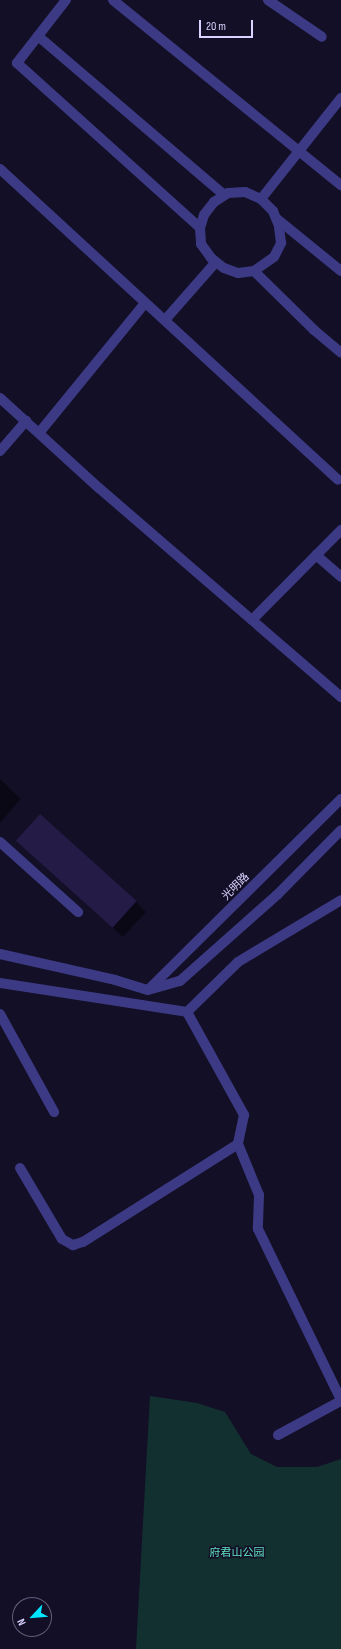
<!DOCTYPE html>
<html>
<head>
<meta charset="utf-8">
<style>
	body { margin:0 }
	#map { position:relative; width:341px; height:1649px; overflow:hidden; background:#130f26; font-family:"Sofia Sans Condensed","Noto Sans SC",sans-serif }
	div>[style] { position:absolute }
	[style*='--x'] { left:calc(var(--x)*1px); top:calc(var(--y)*1px); width:calc(var(--w)*1px); rotate:calc(var(--a)*1deg) }
	.green>* { inset:0; background:#12302f }
	.shadow>* { inset:0; background:#0007 }
	.building>* { inset:0; background:#241b47; transform-origin:0 0 }
	.street>* { height:10px; margin:-5px; padding:0 5px; transform-origin:5px; border-radius:5px; background:#3d3a85 }
	span { translate:-50% -50%; white-space:nowrap; text-align:center; line-height:1.15; -webkit-text-stroke:3px #130f26; paint-order:stroke }
	.street-label { font-size:11px; color:#d9d4ff }
	.park-label { font-size:11px; color:#5fe0c0 }
	.north { position:absolute; left:12px; top:1597px; width:40px; height:40px; box-sizing:border-box; background:#130f26; border:1px solid #625e7d; border-radius:50%; rotate:244deg; font-size:11px; font-weight:700; line-height:16px; text-align:center; color:#d9d4ff }
	.north::after { content:''; display:block; margin:auto; width:14px; height:18px; background:#00e5ff; clip-path:polygon(50% 0,100% 100%,50% 72%,0 100%) }
	.scale { position:absolute; left:199px; top:20px; width:54px; height:18px; box-sizing:border-box; border:2px solid #d9d4ff; border-top:0; padding-left:5px; font-size:12px; line-height:14px; white-space:nowrap; color:#d9d4ff; -webkit-text-stroke:3px #130f26; paint-order:stroke }
</style>
</head>
<body>
<div id="map">
	<div class="green">
		<div style="clip-path:polygon(150px 1396px,197px 1403px,225px 1412px,251px 1454px,277px 1467px,317px 1467px,341px 1459px,341px 1649px,136px 1649px)"></div>
	</div>
	<div class="shadow">
		<div style="clip-path:polygon(0 779px,21px 799px,0 823px)"></div>
		<div style="clip-path:polygon(28px 851px,135px 901px,146px 912px,123px 937px)"></div>
	</div>
	<div class="building">
		<div style="left:40px;top:814px;width:130px;height:36px;rotate:42deg"></div>
	</div>
	<div class="street">
		<div style="--x:66;--y:0;--w:80;--a:127.9"></div>
		<div style="--x:17;--y:63;--w:246;--a:42"></div>
		<div style="--x:113;--y:0;--w:294;--a:39.1"></div>
		<div style="--x:268;--y:0;--w:65;--a:34.4"></div>
		<div style="--x:38;--y:36;--w:245;--a:40.5"></div>
		<div style="--x:0;--y:169;--w:459;--a:42.6"></div>
		<div style="--x:261;--y:199;--w:129;--a:-51.6"></div>
		<div style="--x:276;--y:218;--w:84;--a:39.2"></div>
		<div style="--x:254;--y:271;--w:24;--a:-35"></div>
		<div style="--x:274;--y:257;--w:16;--a:-63"></div>
		<div style="--x:281;--y:243;--w:17;--a:-97"></div>
		<div style="--x:279;--y:226;--w:16;--a:-112"></div>
		<div style="--x:273;--y:211;--w:17;--a:-135"></div>
		<div style="--x:261;--y:199;--w:17;--a:-156"></div>
		<div style="--x:245;--y:192;--w:17;--a:177"></div>
		<div style="--x:228;--y:193;--w:17;--a:147"></div>
		<div style="--x:214;--y:202;--w:16;--a:128"></div>
		<div style="--x:204;--y:215;--w:14;--a:107"></div>
		<div style="--x:200;--y:228;--w:16;--a:86"></div>
		<div style="--x:201;--y:244;--w:17;--a:54"></div>
		<div style="--x:211;--y:258;--w:16;--a:38"></div>
		<div style="--x:224;--y:268;--w:15;--a:20"></div>
		<div style="--x:238;--y:273;--w:16;--a:-7"></div>
		<div style="--x:254;--y:271;--w:84;--a:44.5"></div>
		<div style="--x:314;--y:330;--w:35;--a:40"></div>
		<div style="--x:165;--y:320;--w:77;--a:-48.7"></div>
		<div style="--x:0;--y:398;--w:134;--a:42.3"></div>
		<div style="--x:99;--y:488;--w:320;--a:40.8"></div>
		<div style="--x:39;--y:433;--w:168;--a:-50.8"></div>
		<div style="--x:0;--y:451;--w:40;--a:-49"></div>
		<div style="--x:316;--y:555;--w:33;--a:41"></div>
		<div style="--x:252;--y:620;--w:127;--a:-45.3"></div>
		<div style="--x:0;--y:842;--w:105;--a:41.9"></div>
		<div style="--x:0;--y:954;--w:118;--a:12.7"></div>
		<div style="--x:115;--y:980;--w:34;--a:17"></div>
		<div style="--x:148;--y:990;--w:33;--a:-16"></div>
		<div style="--x:180;--y:981;--w:130;--a:-41.6"></div>
		<div style="--x:277;--y:895;--w:91;--a:-45.4"></div>
		<div style="--x:0;--y:983;--w:189;--a:8.8"></div>
		<div style="--x:187;--y:1012;--w:71;--a:-44.4"></div>
		<div style="--x:238;--y:962;--w:120;--a:-31"></div>
		<div style="--x:149;--y:989;--w:270;--a:-44.7"></div>
		<div style="--x:187;--y:1012;--w:118;--a:61"></div>
		<div style="--x:244;--y:1115;--w:30;--a:102"></div>
		<div style="--x:238;--y:1144;--w:55;--a:67.6"></div>
		<div style="--x:259;--y:1195;--w:34;--a:92"></div>
		<div style="--x:258;--y:1229;--w:190;--a:64.1"></div>
		<div style="--x:0;--y:1014;--w:112;--a:61.1"></div>
		<div style="--x:20;--y:1168;--w:82;--a:59.4"></div>
		<div style="--x:62;--y:1239;--w:13;--a:29"></div>
		<div style="--x:73;--y:1245;--w:10;--a:-17"></div>
		<div style="--x:83;--y:1242;--w:183;--a:-32.3"></div>
		<div style="--x:278;--y:1435;--w:72;--a:-28.4"></div>
	</div>
	<div class="street-label">
		<span style="left:236px;top:887px;rotate:-45deg">光明路</span>
	</div>
	<div class="park-label">
		<span style="left:237px;top:1553px">府君山公园</span>
	</div>
	<div class="north">N</div>
	<div class="scale">20 m</div>
</div>
</body>
</html>
